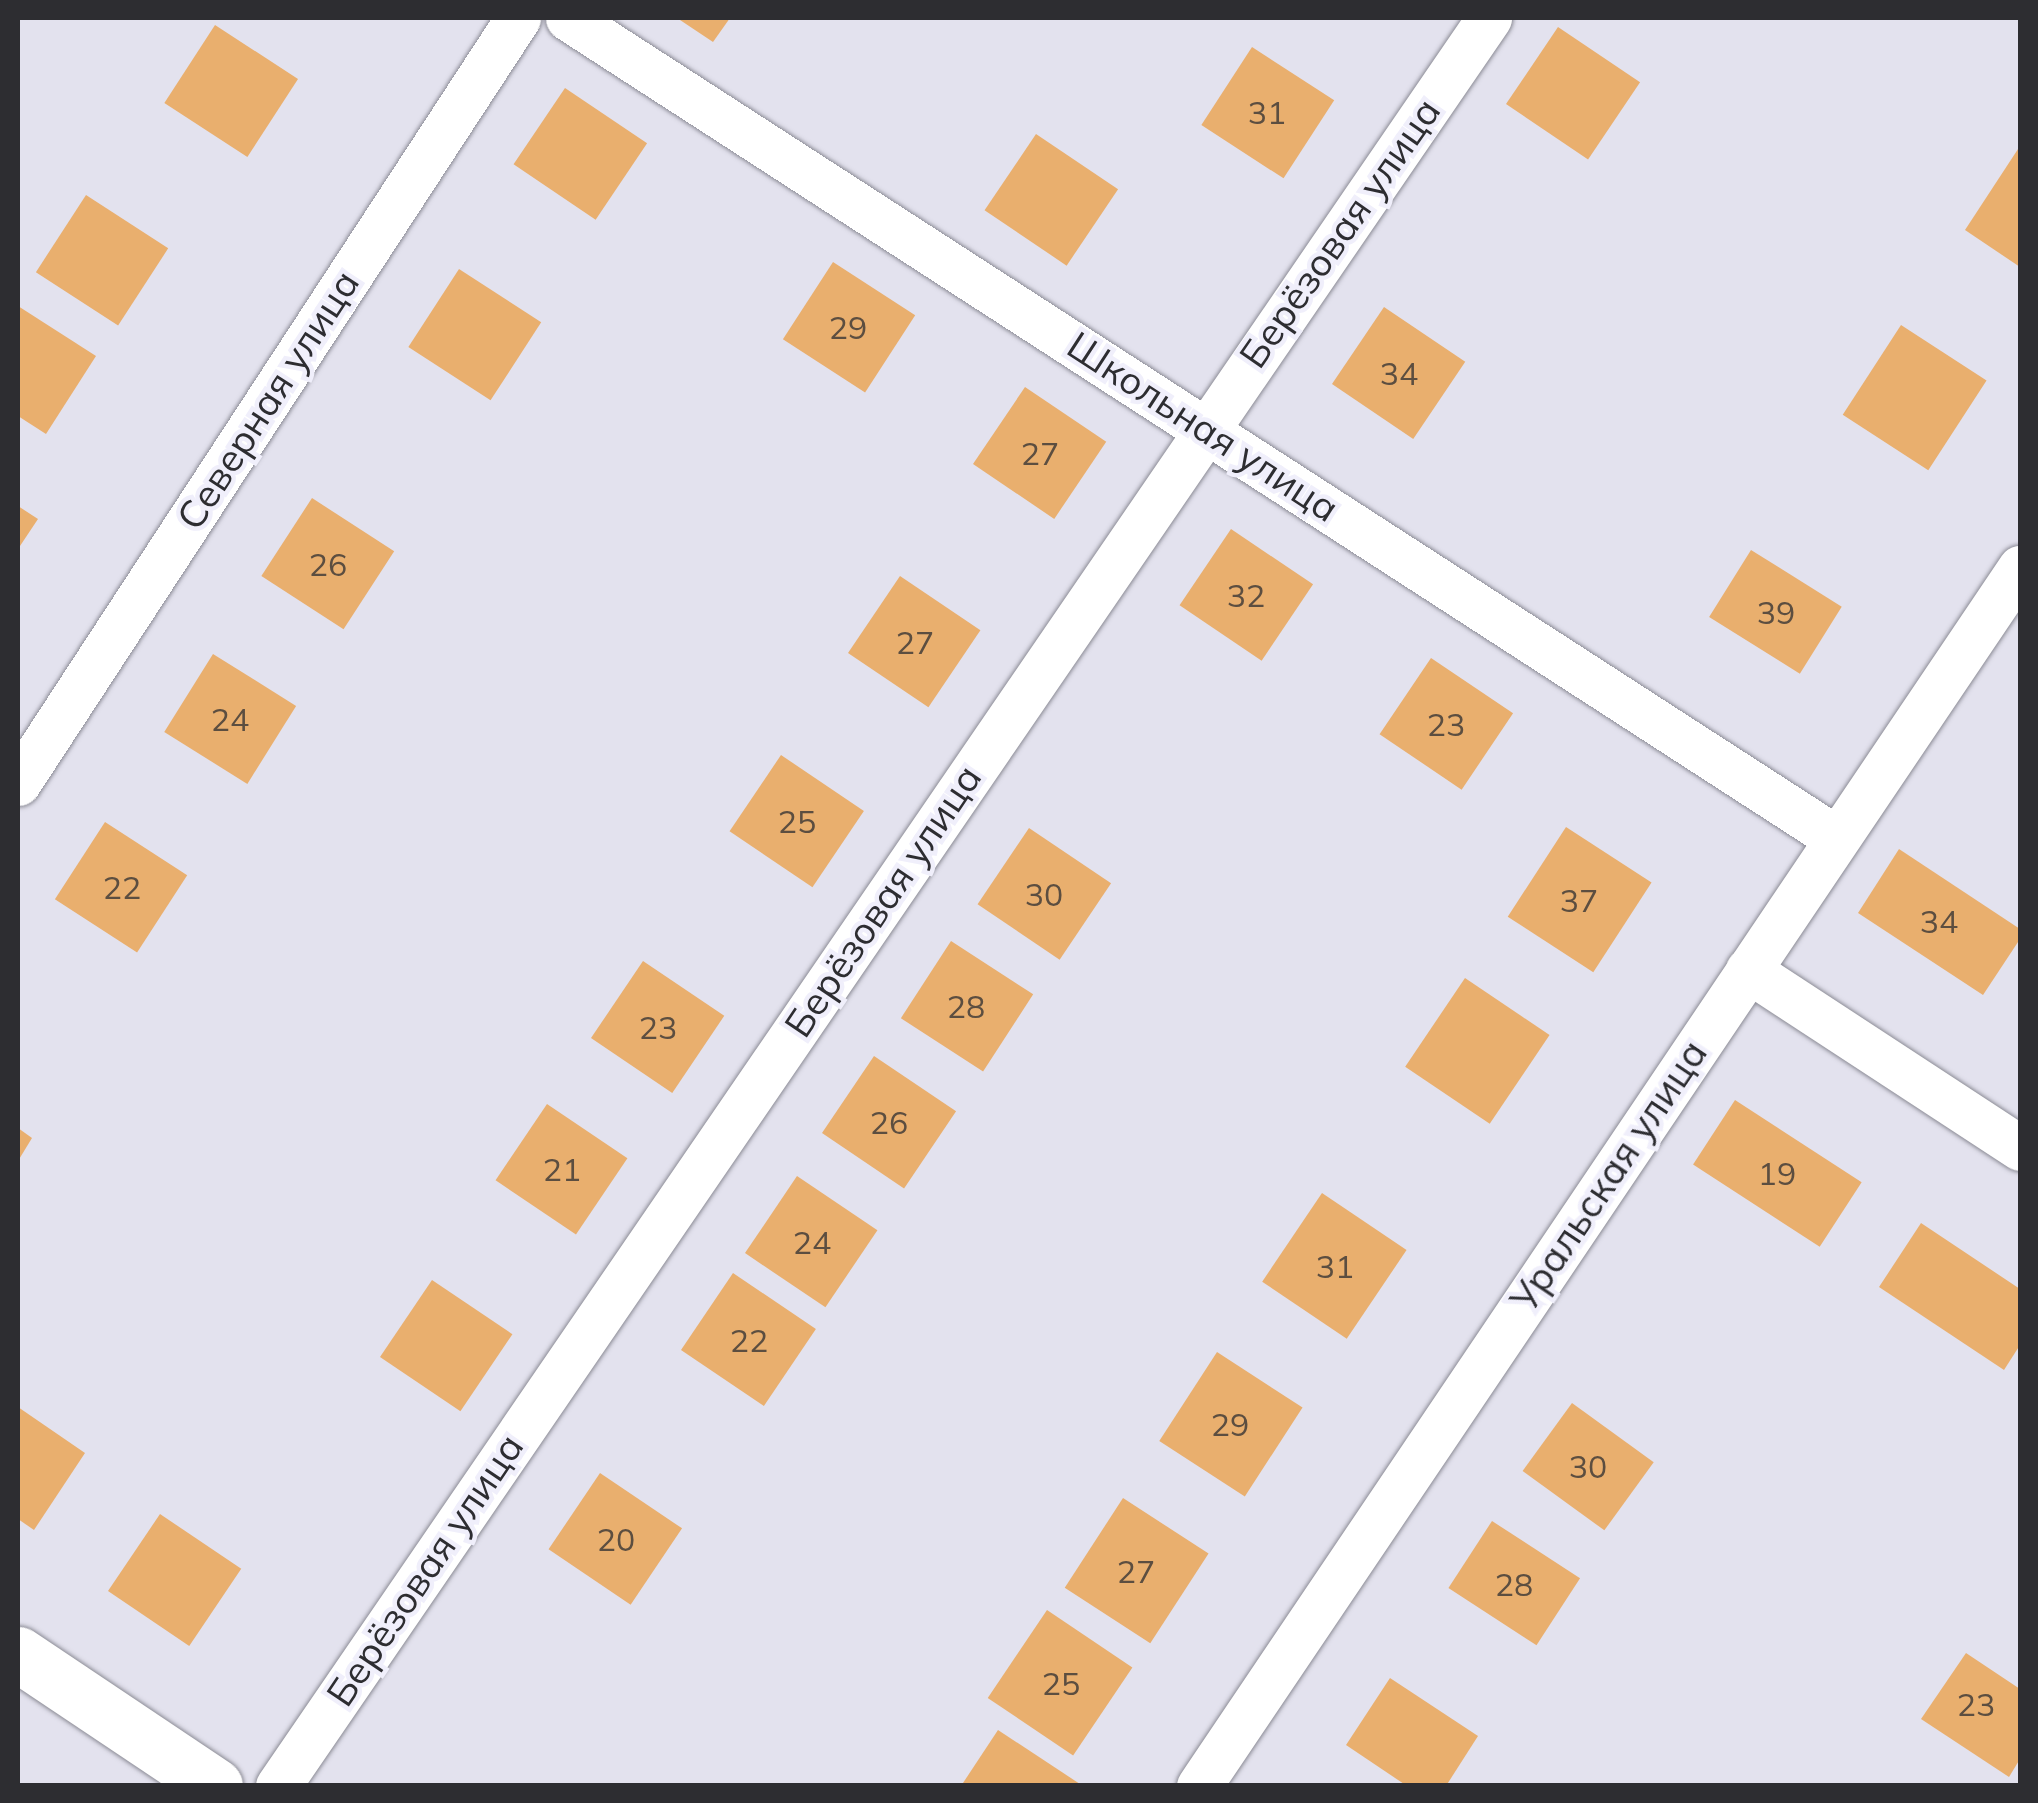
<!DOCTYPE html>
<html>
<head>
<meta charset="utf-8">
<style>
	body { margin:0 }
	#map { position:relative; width:2038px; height:1803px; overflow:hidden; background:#e3e2ee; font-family:Mulish,sans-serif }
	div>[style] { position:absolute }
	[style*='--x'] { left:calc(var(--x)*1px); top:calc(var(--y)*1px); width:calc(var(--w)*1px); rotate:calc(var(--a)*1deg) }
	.building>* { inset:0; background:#e9af6e; transform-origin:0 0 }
	.roads { filter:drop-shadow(0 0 2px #8b8b95) drop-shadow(0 0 2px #8b8b95) }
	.minor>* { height:45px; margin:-22.5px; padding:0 22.5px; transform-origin:22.5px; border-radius:22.5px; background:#fff }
	.tertiary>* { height:55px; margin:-27.5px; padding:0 27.5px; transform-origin:27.5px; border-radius:27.5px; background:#fff }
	span { translate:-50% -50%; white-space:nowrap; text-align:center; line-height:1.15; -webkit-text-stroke:9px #f0effb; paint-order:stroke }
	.number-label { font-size:32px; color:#5c4e40 }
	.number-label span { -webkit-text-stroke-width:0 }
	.street-label { font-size:38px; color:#2d2d31 }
	.frame { position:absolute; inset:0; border:20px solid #2d2d31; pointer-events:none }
</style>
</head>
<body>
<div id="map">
	<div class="building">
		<div style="clip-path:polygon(677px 18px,730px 18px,713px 42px)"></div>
		<div style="left:215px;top:25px;width:99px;height:93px;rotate:33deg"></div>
		<div style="left:1558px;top:27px;width:99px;height:93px;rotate:34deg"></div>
		<div style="left:1252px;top:47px;width:98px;height:93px;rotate:33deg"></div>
		<div style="left:565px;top:88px;width:99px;height:92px;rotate:34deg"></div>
		<div style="left:1036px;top:134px;width:99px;height:92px;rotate:34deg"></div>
		<div style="clip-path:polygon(2020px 146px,2020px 267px,1965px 230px)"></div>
		<div style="left:86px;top:195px;width:98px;height:92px;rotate:33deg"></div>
		<div style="left:833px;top:262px;width:98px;height:92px;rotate:33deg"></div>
		<div style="left:459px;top:269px;width:98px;height:93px;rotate:33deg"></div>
		<div style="clip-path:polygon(18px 306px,96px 356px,46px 434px,18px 416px)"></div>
		<div style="left:1384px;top:307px;width:98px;height:93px;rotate:34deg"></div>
		<div style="left:1901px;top:325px;width:102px;height:107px;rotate:33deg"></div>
		<div style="left:1025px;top:387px;width:98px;height:93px;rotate:34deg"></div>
		<div style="left:312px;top:498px;width:98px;height:93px;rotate:33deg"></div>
		<div style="clip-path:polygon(18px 506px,38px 519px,18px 549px)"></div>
		<div style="left:1231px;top:529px;width:99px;height:92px;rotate:34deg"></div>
		<div style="left:1751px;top:550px;width:107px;height:79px;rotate:32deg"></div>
		<div style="left:900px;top:576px;width:97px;height:93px;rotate:34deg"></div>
		<div style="left:213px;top:654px;width:98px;height:92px;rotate:32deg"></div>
		<div style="left:1431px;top:658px;width:99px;height:92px;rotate:34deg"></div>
		<div style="left:781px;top:755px;width:100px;height:92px;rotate:34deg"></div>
		<div style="left:105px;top:822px;width:98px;height:92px;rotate:33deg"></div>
		<div style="left:1566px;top:827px;width:102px;height:107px;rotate:33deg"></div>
		<div style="left:1029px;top:828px;width:99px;height:92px;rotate:34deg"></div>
		<div style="clip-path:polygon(1899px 849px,2020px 929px,2020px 939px,1983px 995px,1858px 913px)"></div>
		<div style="left:951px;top:941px;width:98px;height:92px;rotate:33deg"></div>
		<div style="left:643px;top:961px;width:98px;height:93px;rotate:34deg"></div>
		<div style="left:1465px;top:978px;width:102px;height:107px;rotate:34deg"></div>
		<div style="left:874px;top:1056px;width:99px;height:93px;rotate:34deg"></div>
		<div style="left:1735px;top:1100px;width:151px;height:77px;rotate:33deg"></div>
		<div style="left:547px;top:1104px;width:97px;height:92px;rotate:34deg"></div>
		<div style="clip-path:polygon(18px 1128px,32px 1138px,18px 1161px)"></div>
		<div style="left:797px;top:1176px;width:97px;height:93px;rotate:34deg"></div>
		<div style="left:1322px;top:1193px;width:102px;height:107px;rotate:34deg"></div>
		<div style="clip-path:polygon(1921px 1223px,2020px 1289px,2020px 1345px,2004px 1370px,1879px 1287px)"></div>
		<div style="left:733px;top:1273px;width:100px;height:93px;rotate:34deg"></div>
		<div style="left:432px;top:1280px;width:97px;height:93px;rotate:34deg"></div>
		<div style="left:1217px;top:1352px;width:102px;height:106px;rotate:33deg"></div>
		<div style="left:1572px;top:1403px;width:101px;height:84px;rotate:36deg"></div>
		<div style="clip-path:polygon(18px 1407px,85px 1453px,34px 1530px,18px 1519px)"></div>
		<div style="left:600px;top:1473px;width:99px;height:92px;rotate:34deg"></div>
		<div style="left:1123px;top:1498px;width:102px;height:107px;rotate:33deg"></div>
		<div style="left:160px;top:1514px;width:98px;height:93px;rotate:34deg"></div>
		<div style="left:1492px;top:1521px;width:105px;height:80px;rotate:33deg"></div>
		<div style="left:1047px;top:1610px;width:103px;height:106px;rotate:34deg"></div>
		<div style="clip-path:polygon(1966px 1653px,2020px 1689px,2020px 1759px,2009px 1777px,1921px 1719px)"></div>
		<div style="clip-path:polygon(1390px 1678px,1478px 1736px,1446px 1786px,1407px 1786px,1346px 1745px)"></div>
		<div style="clip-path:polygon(998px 1730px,1083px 1786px,961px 1786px)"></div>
	</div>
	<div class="roads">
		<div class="minor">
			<div style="--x:568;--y:18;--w:1510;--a:32.89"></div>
			<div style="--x:18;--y:783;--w:914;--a:-56.83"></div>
			<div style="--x:1748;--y:970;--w:325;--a:33.2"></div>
			<div style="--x:278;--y:1786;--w:2143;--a:-55.59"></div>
			<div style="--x:1199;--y:1786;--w:1469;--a:-56.02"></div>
		</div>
		<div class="tertiary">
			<div style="--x:18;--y:1654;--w:237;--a:33.8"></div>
		</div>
	</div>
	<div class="number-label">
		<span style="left:1267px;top:112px">31</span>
		<span style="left:848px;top:327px">29</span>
		<span style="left:1399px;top:373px">34</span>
		<span style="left:1040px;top:453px">27</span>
		<span style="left:328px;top:564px">26</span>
		<span style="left:1246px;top:595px">32</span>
		<span style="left:1776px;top:612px">39</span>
		<span style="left:915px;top:642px">27</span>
		<span style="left:230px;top:719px">24</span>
		<span style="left:1446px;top:724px">23</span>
		<span style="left:797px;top:821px">25</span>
		<span style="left:122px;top:887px">22</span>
		<span style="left:1044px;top:894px">30</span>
		<span style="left:1579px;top:900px">37</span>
		<span style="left:1939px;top:921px">34</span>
		<span style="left:966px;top:1006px">28</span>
		<span style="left:658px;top:1027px">23</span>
		<span style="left:889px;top:1122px">26</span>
		<span style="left:562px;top:1169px">21</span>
		<span style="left:1777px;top:1173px">19</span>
		<span style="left:812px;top:1242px">24</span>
		<span style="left:1335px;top:1266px">31</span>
		<span style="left:749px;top:1340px">22</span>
		<span style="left:1230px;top:1424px">29</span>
		<span style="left:1588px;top:1466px">30</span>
		<span style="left:616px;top:1539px">20</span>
		<span style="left:1136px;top:1571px">27</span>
		<span style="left:1514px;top:1584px">28</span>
		<span style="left:1061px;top:1683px">25</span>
		<span style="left:1976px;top:1704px">23</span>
	</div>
	<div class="street-label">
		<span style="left:1340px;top:233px;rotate:-55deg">Берёзовая улица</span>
		<span style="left:268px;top:400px;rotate:-57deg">Северная улица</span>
		<span style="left:1203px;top:427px;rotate:33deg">Школьная улица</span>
		<span style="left:883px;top:901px;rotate:-56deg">Берёзовая улица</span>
		<span style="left:1609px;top:1176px;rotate:-56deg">Уральская улица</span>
		<span style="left:425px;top:1570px;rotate:-56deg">Берёзовая улица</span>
	</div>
	<div class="frame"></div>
</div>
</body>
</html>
